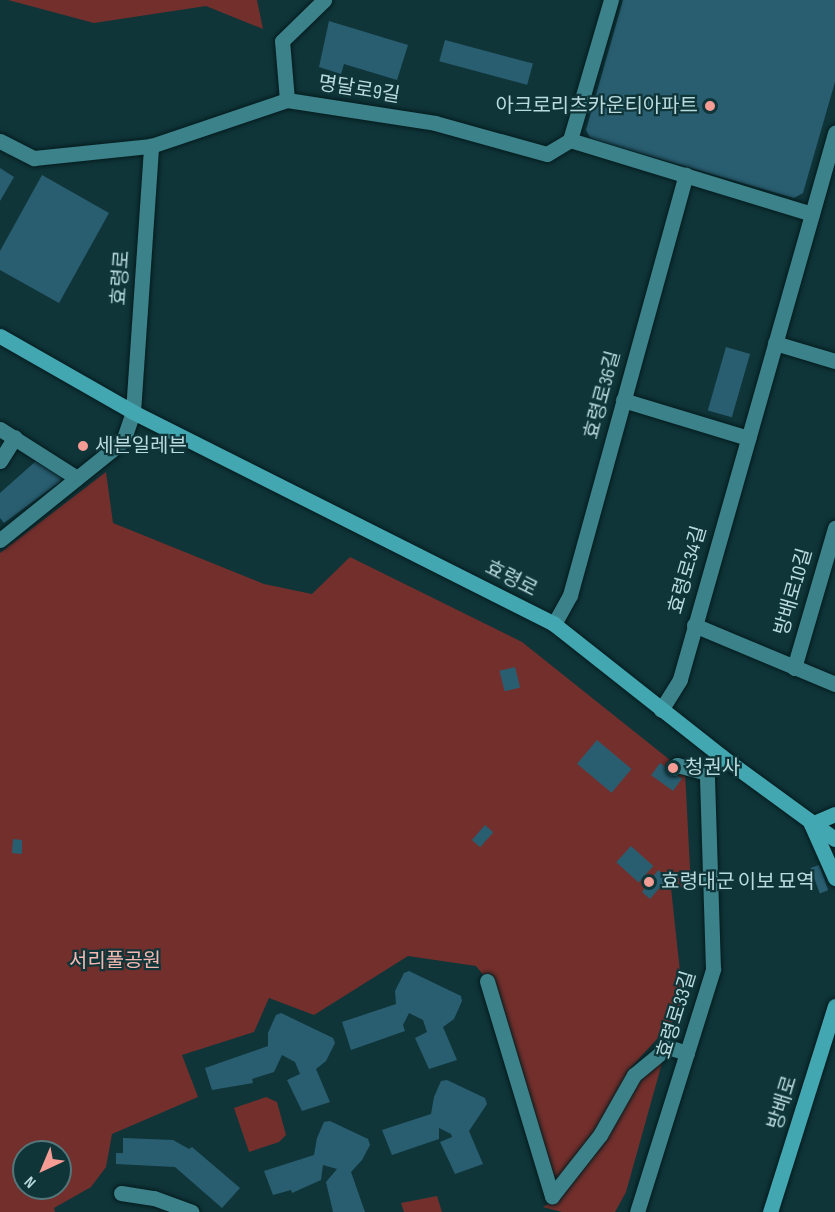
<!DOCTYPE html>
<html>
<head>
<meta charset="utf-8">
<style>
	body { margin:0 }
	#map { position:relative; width:835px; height:1212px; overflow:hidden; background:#0f3539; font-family:"Sofia Sans Condensed","Noto Sans KR",sans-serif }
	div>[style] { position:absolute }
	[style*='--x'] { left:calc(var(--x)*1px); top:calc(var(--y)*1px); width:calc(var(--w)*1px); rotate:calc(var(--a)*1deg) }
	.green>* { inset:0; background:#732f2c }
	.building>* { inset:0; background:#295e71; transform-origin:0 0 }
	.roads { filter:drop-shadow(0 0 2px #051b1d) drop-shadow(0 0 2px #051b1d) }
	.minor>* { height:15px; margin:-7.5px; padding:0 7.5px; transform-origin:7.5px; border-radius:7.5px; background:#3c828a }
	.major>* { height:15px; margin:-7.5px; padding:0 7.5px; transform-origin:7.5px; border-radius:7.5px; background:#43a7b2 }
	.dots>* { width:16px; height:16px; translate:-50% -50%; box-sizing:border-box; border:3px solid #0f3539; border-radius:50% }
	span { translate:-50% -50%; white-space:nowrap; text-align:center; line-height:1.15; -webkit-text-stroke:4.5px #0f3539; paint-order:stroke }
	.street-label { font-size:20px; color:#b9dade }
	.poi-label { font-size:20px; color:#b9dade }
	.right { translate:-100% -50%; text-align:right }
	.left { translate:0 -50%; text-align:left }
	.park-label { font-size:20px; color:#f7b7b1 }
	.north { position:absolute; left:12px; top:1140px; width:60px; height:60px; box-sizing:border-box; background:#0f3539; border:2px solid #53777b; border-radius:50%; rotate:224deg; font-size:16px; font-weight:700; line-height:24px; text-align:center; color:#b9dade }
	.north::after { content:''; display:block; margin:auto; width:21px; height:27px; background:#f59c95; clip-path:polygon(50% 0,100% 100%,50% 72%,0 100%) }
</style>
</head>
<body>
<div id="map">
	<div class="green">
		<div style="clip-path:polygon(8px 0,257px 0,263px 29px,206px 6px,94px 23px)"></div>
		<div style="clip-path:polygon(evenodd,106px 472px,113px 523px,264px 584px,312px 594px,350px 557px,522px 642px,685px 772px,691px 887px,671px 888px,684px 1009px,628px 1071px,598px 1134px,554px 1187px,490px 983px,476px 966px,408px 956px,314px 1015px,269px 998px,254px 1032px,182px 1055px,198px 1097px,112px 1134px,106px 1167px,91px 1187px,54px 1208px,55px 1212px,0 1212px,0 553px,106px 472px,24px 1152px,60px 1152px,60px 1188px,24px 1188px,24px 1152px)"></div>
		<div style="clip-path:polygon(656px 1061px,662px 1063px,626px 1192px,615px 1212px,562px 1212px,543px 1207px,558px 1198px,624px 1094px)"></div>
		<div style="clip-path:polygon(266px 1097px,277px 1102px,286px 1135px,279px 1142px,249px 1152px,234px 1108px)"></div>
		<div style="clip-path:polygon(437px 1196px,442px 1212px,404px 1212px,401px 1203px)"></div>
	</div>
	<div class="building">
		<div style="clip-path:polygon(623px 0,835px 0,835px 82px,803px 193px,794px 198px,591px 139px,586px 130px)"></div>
		<div style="clip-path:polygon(329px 21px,408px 45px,397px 80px,344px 64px,341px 74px,319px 67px)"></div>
		<div style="left:445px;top:40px;width:91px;height:22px;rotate:15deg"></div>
		<div style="clip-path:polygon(0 168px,14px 177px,0 201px)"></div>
		<div style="clip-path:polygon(42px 175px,109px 213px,59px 303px,0 270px,0 251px)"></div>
		<div style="left:726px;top:347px;width:25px;height:66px;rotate:16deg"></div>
		<div style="clip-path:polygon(36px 461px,65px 478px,4px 523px,0 518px,0 493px)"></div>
		<div style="left:515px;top:667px;width:21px;height:16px;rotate:76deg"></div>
		<div style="left:597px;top:740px;width:45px;height:31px;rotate:40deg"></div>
		<div style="left:660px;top:763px;width:27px;height:15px;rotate:36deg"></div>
		<div style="left:485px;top:825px;width:11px;height:20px;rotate:41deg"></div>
		<div style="clip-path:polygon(13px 839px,22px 840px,22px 854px,12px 853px)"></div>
		<div style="left:631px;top:846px;width:30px;height:22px;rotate:42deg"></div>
		<div style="left:819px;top:865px;width:27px;height:9px;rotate:70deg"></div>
		<div style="clip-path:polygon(658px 870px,668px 878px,650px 899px,642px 892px)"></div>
		<div style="clip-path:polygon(409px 971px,461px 996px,462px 1001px,454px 1019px,443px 1027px,457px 1060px,429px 1069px,415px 1038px,427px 1032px,423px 1020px,409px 1013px,403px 1025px,405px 1031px,351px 1050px,342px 1022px,396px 1004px,395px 991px,404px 973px)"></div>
		<div style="clip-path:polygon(281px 1013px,333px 1038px,335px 1043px,326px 1061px,316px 1069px,330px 1102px,302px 1111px,287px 1080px,300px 1074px,295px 1062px,282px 1055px,274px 1072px,252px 1079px,253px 1083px,212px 1090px,205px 1068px,268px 1046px,268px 1033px,276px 1015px)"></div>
		<div style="clip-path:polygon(447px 1080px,485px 1098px,487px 1104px,469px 1131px,483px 1164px,455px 1174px,440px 1142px,452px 1137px,451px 1134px,439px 1128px,439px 1139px,392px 1155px,382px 1130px,431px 1114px,434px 1097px,441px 1081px)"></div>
		<div style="clip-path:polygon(330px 1121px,368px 1139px,370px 1145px,362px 1160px,351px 1172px,365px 1212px,333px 1212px,326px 1182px,337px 1169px,323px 1165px,321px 1180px,292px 1193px,291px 1190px,273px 1195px,264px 1171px,314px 1155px,317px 1138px,324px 1122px)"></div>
		<div style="clip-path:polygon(123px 1138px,173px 1140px,189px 1149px,192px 1147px,240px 1188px,222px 1208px,175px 1167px,116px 1164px,116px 1153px,123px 1153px)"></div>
	</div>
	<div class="roads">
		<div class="minor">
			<div style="--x:287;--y:100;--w:59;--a:-94.8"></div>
			<div style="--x:282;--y:41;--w:59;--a:-44.3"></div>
			<div style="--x:570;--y:140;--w:253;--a:17"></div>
			<div style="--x:0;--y:141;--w:38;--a:27"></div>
			<div style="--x:34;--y:158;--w:118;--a:-5.9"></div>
			<div style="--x:151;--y:146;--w:144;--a:-18.7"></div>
			<div style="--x:287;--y:100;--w:150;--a:8.8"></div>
			<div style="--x:435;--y:123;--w:116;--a:15.5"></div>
			<div style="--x:547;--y:154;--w:27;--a:-31"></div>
			<div style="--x:570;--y:140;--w:146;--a:-73.7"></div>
			<div style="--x:775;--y:343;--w:63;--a:16.7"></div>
			<div style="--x:623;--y:400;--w:131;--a:16.9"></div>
			<div style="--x:0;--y:429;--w:91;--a:32.5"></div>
			<div style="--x:0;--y:461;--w:28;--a:-58"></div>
			<div style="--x:0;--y:540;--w:158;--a:-38.8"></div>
			<div style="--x:123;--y:441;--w:31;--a:-71"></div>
			<div style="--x:133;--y:412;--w:267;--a:-86.1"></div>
			<div style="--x:554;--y:624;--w:33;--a:-61"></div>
			<div style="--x:570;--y:595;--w:436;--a:-74.6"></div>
			<div style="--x:694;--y:625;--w:153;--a:22.7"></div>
			<div style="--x:794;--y:668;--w:146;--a:-73.7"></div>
			<div style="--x:661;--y:710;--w:36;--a:-58"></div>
			<div style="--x:680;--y:679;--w:568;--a:-74.15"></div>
			<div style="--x:673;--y:768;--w:5;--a:-37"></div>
			<div style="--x:677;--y:765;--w:31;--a:15"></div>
			<div style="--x:487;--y:981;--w:225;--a:73.2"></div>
			<div style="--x:552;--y:1196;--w:78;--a:-51.8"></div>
			<div style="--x:600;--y:1135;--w:69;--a:-60.5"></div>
			<div style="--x:634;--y:1075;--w:44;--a:-39.5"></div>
			<div style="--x:668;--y:1047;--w:20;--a:18"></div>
			<div style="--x:121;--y:1193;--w:33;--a:9"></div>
			<div style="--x:154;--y:1198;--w:40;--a:20.2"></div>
			<div style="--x:637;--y:1212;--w:255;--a:-72.6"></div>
			<div style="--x:713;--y:969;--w:196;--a:-91.8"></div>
			<div style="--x:707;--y:773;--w:22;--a:-51"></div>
		</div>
		<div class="major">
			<div style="--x:0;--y:336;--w:153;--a:29.7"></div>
			<div style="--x:133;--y:412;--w:471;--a:26.7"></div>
			<div style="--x:554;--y:624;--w:213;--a:38.3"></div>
			<div style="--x:721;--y:756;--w:141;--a:36.1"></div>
			<div style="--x:835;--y:814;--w:26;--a:157"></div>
			<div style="--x:811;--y:824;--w:59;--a:66"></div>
			<div style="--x:770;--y:1212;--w:216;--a:-72.5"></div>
		</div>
	</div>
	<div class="dots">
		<div style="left:710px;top:106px;background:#f59c95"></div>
		<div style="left:83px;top:446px;background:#f59c95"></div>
		<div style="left:673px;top:768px;background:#f59c95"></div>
		<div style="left:649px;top:882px;background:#f59c95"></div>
	</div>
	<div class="street-label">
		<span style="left:359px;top:90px;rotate:9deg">명달로9길</span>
		<span style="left:121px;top:278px;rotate:-86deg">효령로</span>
		<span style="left:603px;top:395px;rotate:-75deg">효령로36길</span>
		<span style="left:688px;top:570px;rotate:-74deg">효령로34길</span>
		<span style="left:511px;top:579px;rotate:27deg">효령로</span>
		<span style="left:794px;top:592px;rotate:-74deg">방배로10길</span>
		<span style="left:677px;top:1015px;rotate:-73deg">효령로33길</span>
		<span style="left:783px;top:1103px;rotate:-73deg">방배로</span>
	</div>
	<div class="poi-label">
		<span class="right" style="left:698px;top:106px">아크로리츠카운티아파트</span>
		<span class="left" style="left:95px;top:446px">세븐일레븐</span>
		<span class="left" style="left:685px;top:768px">청권사</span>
		<span class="left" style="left:661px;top:882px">효령대군 이보 묘역</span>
	</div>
	<div class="park-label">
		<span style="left:115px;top:961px">서리풀공원</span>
	</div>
	<div class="north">N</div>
</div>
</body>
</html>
